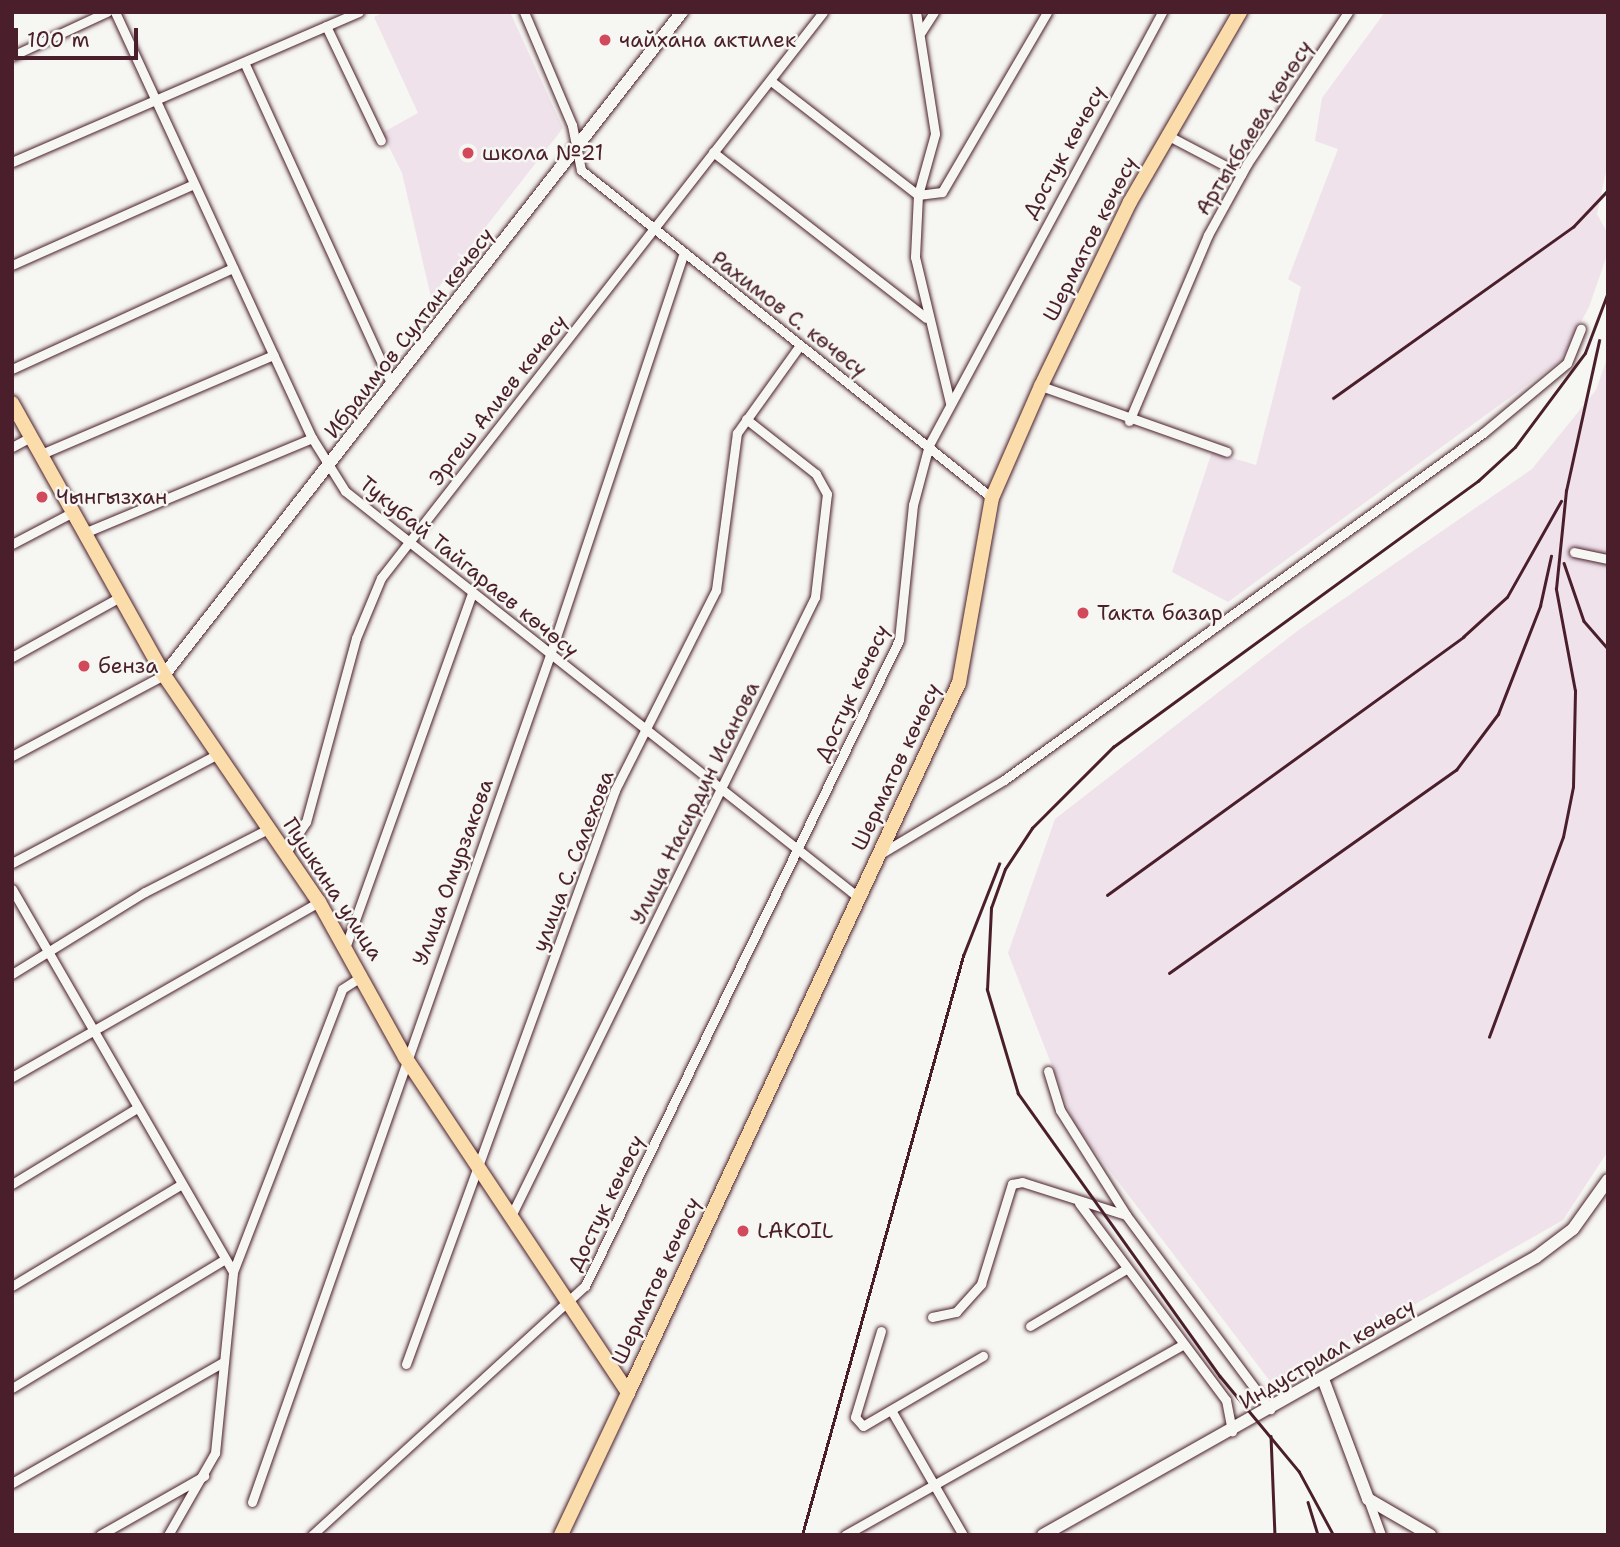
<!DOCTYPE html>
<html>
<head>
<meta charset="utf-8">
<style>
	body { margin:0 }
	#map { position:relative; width:1620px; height:1547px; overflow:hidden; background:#f6f6f2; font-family:"Shantell Sans",sans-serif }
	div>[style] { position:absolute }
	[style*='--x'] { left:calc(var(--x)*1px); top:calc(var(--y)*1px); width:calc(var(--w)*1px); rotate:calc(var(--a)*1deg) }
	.built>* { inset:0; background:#efe2eb }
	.roads { filter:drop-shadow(0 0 2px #4a1f2b) drop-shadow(0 0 2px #4a1f2b) }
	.minor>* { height:9px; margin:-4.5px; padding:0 4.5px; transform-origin:4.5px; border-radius:4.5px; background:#f6f6f2 }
	.secondary>* { height:12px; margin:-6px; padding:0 6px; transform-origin:6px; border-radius:6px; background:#f6f6f2 }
	.primary>* { height:14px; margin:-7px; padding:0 7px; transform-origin:7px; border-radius:7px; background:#faddab }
	.trunk>* { height:14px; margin:-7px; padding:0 7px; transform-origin:7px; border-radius:7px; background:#faddab }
	.rail>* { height:2.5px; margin:-1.25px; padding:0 1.25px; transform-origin:1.25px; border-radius:1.25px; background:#4a1f2b }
	.dots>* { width:19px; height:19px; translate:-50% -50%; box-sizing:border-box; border:4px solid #f6f6f2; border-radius:50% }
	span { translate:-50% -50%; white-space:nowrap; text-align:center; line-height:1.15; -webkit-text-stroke:5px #f6f6f2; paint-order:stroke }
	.poi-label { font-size:21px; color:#4a1f2b }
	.left { translate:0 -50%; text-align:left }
	.street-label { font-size:21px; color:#4a1f2b }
	.frame { position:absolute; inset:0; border:14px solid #4a1f2b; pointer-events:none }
	.scale { position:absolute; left:14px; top:28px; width:124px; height:32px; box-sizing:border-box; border:4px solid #4a1f2b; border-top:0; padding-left:9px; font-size:21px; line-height:24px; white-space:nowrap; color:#4a1f2b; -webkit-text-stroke:5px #f6f6f2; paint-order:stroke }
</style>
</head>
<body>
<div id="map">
	<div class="built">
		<div style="clip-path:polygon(385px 12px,510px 12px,563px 128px,431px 297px,402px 173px,382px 133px,418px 113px,374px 17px)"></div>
		<div style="clip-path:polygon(1385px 12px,1608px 12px,1608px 162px,1597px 214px,1608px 234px,1608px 252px,1589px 307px,1560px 361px,1228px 602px,1172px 572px,1212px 452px,1256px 465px,1301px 287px,1288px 279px,1338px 149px,1315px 141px,1322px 98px)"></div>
		<div style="clip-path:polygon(1608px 356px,1608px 1151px,1563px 1220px,1273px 1385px,1075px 1125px,1008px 953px,1055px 819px,1300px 629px,1532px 469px,1596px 390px)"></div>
	</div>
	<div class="roads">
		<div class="minor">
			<div style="--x:115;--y:12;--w:469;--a:65.2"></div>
			<div style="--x:312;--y:438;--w:62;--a:58.1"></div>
			<div style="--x:345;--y:491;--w:654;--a:38.36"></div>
			<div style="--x:524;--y:12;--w:123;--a:67"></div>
			<div style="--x:572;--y:125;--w:46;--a:78.7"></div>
			<div style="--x:581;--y:170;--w:526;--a:38.59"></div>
			<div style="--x:916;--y:12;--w:123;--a:81.1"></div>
			<div style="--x:935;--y:134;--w:63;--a:105.6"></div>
			<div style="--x:918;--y:195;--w:62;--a:92.8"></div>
			<div style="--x:915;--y:257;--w:150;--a:76.5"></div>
			<div style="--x:326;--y:26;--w:127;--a:64.4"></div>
			<div style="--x:921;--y:32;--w:24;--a:-57"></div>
			<div style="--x:12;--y:56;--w:105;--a:-24.9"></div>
			<div style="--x:244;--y:62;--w:355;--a:65.4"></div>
			<div style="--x:771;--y:81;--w:186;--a:37.8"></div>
			<div style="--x:918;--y:195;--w:24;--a:-7"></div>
			<div style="--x:942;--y:192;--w:208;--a:-59.7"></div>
			<div style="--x:1167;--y:135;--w:84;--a:27.8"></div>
			<div style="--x:713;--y:152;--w:270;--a:37.9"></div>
			<div style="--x:12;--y:162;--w:378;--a:-23.4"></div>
			<div style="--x:12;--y:265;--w:197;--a:-24"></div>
			<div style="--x:12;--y:369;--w:243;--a:-24.6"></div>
			<div style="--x:1041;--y:386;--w:197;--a:19.5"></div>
			<div style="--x:1129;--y:421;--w:202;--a:-67"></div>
			<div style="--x:1208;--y:235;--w:81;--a:-61.2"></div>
			<div style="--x:1247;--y:164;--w:182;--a:-56.4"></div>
			<div style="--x:12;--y:447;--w:19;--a:-28"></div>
			<div style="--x:39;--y:455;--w:255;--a:-23.1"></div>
			<div style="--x:84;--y:533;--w:247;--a:-22.6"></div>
			<div style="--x:12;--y:544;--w:69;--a:-27.7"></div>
			<div style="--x:1574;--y:552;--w:35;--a:12"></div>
			<div style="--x:12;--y:657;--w:124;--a:-29.1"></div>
			<div style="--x:12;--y:756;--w:172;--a:-28.1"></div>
			<div style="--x:285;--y:854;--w:38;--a:-57"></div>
			<div style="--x:306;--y:822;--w:191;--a:-74.8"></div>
			<div style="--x:356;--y:638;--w:65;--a:-67.4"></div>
			<div style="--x:381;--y:578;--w:718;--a:-52.01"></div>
			<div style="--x:880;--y:854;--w:144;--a:-30.8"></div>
			<div style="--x:1004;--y:780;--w:591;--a:-35.92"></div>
			<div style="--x:1483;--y:433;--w:109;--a:-39.8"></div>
			<div style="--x:1567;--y:363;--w:37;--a:-68"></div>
			<div style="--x:12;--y:863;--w:235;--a:-27.9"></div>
			<div style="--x:12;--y:889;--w:442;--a:60"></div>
			<div style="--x:345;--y:948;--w:377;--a:-70.3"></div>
			<div style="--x:12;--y:974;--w:156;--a:-31.7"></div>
			<div style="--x:145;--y:892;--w:138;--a:-27.1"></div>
			<div style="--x:1048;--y:1071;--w:41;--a:72.9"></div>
			<div style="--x:1060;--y:1110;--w:124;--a:57.8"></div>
			<div style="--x:1126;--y:1215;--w:242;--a:53.4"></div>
			<div style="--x:12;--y:1077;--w:353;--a:-29.7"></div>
			<div style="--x:12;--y:1184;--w:146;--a:-31.3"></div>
			<div style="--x:1079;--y:1203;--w:246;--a:53.3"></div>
			<div style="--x:1226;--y:1400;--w:32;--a:79"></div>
			<div style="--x:510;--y:1218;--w:692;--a:-63.84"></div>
			<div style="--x:815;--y:597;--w:104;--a:-83.4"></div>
			<div style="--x:827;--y:494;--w:23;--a:-119"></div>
			<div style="--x:816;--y:474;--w:89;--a:-141.8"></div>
			<div style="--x:12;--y:1286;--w:196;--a:-31"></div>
			<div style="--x:932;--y:1317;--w:25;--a:-12"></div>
			<div style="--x:956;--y:1312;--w:38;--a:-48"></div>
			<div style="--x:981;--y:1284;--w:105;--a:-72.8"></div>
			<div style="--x:1012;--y:1184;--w:10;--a:-11"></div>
			<div style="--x:1022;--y:1182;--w:109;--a:17.6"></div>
			<div style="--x:1030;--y:1326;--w:112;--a:-30.7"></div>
			<div style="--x:881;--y:1331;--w:90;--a:106.8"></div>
			<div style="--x:855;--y:1417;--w:12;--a:48"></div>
			<div style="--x:863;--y:1426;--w:139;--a:-30.3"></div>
			<div style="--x:406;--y:1364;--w:611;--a:-69.99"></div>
			<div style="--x:615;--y:790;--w:224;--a:-63.2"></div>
			<div style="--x:716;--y:590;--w:158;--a:-82.4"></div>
			<div style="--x:737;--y:433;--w:108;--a:-54.4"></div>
			<div style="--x:12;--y:1388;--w:247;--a:-31.2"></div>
			<div style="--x:891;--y:1410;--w:144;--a:60.1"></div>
			<div style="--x:12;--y:1483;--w:243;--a:-29.8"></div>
			<div style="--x:1368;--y:1499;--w:38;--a:70"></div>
			<div style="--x:252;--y:1502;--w:898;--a:-70.62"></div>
			<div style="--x:550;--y:655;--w:424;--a:-71.6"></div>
			<div style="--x:100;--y:1535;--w:120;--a:-29.6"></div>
			<div style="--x:168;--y:1535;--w:95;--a:-60.2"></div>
			<div style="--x:215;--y:1453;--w:182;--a:-84.3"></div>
			<div style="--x:233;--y:1272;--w:303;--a:-68.9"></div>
			<div style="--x:342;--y:989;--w:24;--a:-33"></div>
			<div style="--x:312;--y:1535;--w:369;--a:-42.4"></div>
			<div style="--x:585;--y:1286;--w:718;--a:-64.08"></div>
			<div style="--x:899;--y:640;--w:136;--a:-84.1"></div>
			<div style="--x:913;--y:505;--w:62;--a:-75.1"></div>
			<div style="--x:929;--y:445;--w:492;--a:-61.7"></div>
			<div style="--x:845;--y:1535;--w:386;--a:-29.4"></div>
		</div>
		<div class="secondary">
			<div style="--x:164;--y:675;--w:841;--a:-52"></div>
			<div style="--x:1323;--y:1379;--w:128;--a:69.4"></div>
			<div style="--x:1368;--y:1499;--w:72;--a:30.1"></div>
			<div style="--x:1043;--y:1535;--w:566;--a:-29.42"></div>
			<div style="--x:1536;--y:1257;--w:46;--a:-37.1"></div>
			<div style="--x:1573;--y:1229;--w:60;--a:-54.5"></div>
		</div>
		<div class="primary">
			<div style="--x:628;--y:1393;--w:783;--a:-65.01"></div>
			<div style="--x:959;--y:683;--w:188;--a:-79.9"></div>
			<div style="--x:992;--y:498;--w:122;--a:-66.4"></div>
			<div style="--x:1041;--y:386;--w:204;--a:-64.2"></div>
			<div style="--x:1130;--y:202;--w:220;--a:-59.9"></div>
		</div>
		<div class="trunk">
			<div style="--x:12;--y:403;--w:312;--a:60.8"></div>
			<div style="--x:164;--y:675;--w:275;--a:55.7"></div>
			<div style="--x:319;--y:902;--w:177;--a:61"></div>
			<div style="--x:405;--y:1057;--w:403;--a:56.4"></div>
			<div style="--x:628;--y:1393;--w:157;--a:115.3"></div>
		</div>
	</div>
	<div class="rail">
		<div style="--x:1333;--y:398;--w:295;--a:-35.5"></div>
		<div style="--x:1573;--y:227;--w:51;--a:-46.6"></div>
		<div style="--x:1564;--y:563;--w:61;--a:71"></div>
		<div style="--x:1584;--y:621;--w:37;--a:49"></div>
		<div style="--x:1107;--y:895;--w:440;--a:-35.9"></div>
		<div style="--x:1463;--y:637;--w:59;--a:-42.3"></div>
		<div style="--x:1507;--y:597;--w:110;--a:-60.6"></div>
		<div style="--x:1169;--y:973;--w:352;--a:-35.3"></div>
		<div style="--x:1456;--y:770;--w:70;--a:-53.1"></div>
		<div style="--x:1498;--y:714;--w:116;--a:-68.7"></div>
		<div style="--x:1540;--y:606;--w:51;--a:-77.6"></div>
		<div style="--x:1489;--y:1037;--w:213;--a:-69.7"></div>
		<div style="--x:1563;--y:837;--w:51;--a:-78.7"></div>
		<div style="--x:1573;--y:787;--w:96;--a:-88.8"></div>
		<div style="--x:1575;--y:691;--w:104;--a:-100.6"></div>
		<div style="--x:1556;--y:589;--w:99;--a:-84.2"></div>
		<div style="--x:1566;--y:491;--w:154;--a:-77.6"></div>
		<div style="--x:1271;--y:1436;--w:99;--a:87.7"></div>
		<div style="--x:1308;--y:1502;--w:34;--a:73"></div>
		<div style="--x:802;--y:1535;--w:601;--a:-74.46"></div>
		<div style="--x:963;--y:956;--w:99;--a:-68.6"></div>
		<div style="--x:1333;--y:1535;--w:72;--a:-118.4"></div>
		<div style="--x:1299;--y:1472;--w:124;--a:-129.7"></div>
		<div style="--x:1220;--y:1377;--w:348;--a:-125.5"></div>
		<div style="--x:1018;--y:1094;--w:109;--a:-106.6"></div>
		<div style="--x:987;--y:990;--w:82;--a:-87.2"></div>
		<div style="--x:991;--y:908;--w:41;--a:-70.3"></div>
		<div style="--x:1005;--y:869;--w:49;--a:-56.6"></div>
		<div style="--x:1032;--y:828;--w:115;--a:-45"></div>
		<div style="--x:1113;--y:747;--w:452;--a:-36.1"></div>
		<div style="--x:1478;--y:481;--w:50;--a:-42.6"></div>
		<div style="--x:1515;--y:447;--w:117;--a:-53.3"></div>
		<div style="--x:1585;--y:353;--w:65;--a:-69.3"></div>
	</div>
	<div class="dots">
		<div style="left:605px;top:40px;background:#d1495b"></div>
		<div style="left:468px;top:153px;background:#d1495b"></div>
		<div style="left:42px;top:497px;background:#d1495b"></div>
		<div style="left:1083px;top:613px;background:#d1495b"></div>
		<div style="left:84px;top:666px;background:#d1495b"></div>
		<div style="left:743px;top:1231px;background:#d1495b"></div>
	</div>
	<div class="poi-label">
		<span class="left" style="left:619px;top:40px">чайхана актилек</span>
		<span class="left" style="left:482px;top:153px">школа №21</span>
		<span class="left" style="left:56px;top:497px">Чынгызхан</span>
		<span class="left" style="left:1097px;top:613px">Такта базар</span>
		<span class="left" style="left:98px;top:666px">бенза</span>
		<span class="left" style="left:757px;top:1231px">LAKOIL</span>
	</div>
	<div class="street-label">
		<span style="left:1254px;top:128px;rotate:-58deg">Артыкбаева көчөсү</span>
		<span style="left:1064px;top:152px;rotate:-61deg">Достук көчөсү</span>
		<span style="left:1090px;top:239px;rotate:-63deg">Шерматов көчөсү</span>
		<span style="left:789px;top:314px;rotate:38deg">Рахимов С. көчөсү</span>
		<span style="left:409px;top:333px;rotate:-52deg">Ибраимов Султан көчөсү</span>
		<span style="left:498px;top:400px;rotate:-52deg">Эргеш Алиев көчөсү</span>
		<span style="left:469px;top:567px;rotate:39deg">Тукубай Тайгараев көчөсү</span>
		<span style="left:852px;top:693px;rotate:-65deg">Достук көчөсү</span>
		<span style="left:896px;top:767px;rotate:-65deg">Шерматов көчөсү</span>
		<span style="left:695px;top:803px;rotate:-64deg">Улица Насирдин Исанова</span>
		<span style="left:573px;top:861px;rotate:-69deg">улица С. Салехова</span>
		<span style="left:453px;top:872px;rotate:-70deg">Улица Омурзакова</span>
		<span style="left:333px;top:889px;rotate:57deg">Пушкина улица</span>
		<span style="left:606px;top:1203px;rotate:-64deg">Достук көчөсү</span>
		<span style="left:656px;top:1281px;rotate:-65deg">Шерматов көчөсү</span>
		<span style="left:1327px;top:1354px;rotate:-30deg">Индустриал көчөсү</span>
	</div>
	<div class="frame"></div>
	<div class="scale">100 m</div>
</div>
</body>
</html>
